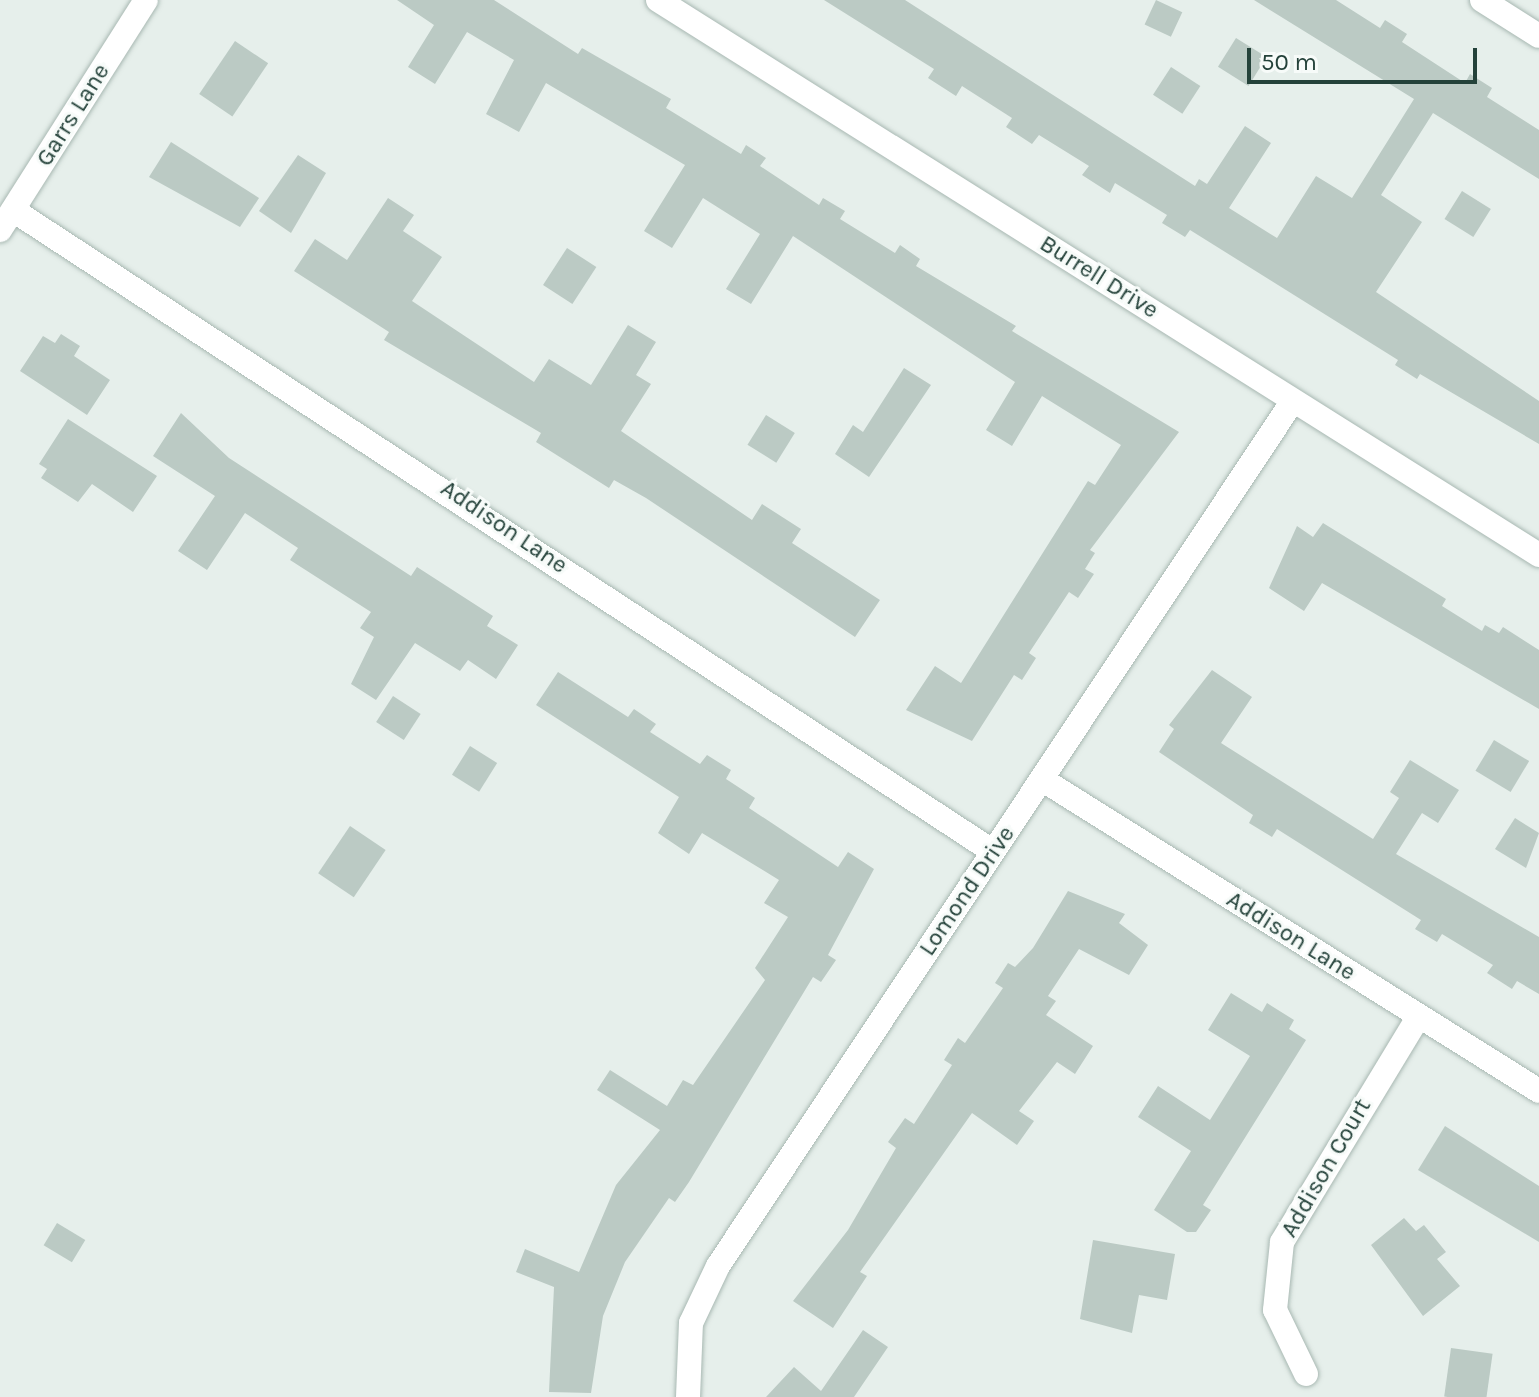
<!DOCTYPE html>
<html>
<head>
<meta charset="utf-8">
<style>
	body { margin:0 }
	#map { position:relative; width:1539px; height:1397px; overflow:hidden; background:#e6efeb; font-family:Karla,sans-serif }
	div>[style] { position:absolute }
	[style*='--x'] { left:calc(var(--x)*1px); top:calc(var(--y)*1px); width:calc(var(--w)*1px); rotate:calc(var(--a)*1deg) }
	.building>* { inset:0; background:#bbcac4; transform-origin:0 0 }
	.roads { filter:drop-shadow(0 0 2px #a8b8b2) drop-shadow(0 0 2px #a8b8b2) }
	.minor>* { height:24px; margin:-12px; padding:0 12px; transform-origin:12px; border-radius:12px; background:#fff }
	span { translate:-50% -50%; white-space:nowrap; text-align:center; line-height:1.15; -webkit-text-stroke:6px #f7fbf9; paint-order:stroke }
	.street-label { font-size:24px; color:#24423a }
	.scale { position:absolute; left:1247px; top:48px; width:230px; height:36px; box-sizing:border-box; border:4px solid #24423a; border-top:0; padding-left:10px; font-size:24px; line-height:28px; white-space:nowrap; color:#24423a; -webkit-text-stroke:6px #f7fbf9; paint-order:stroke }
</style>
</head>
<body>
<div id="map">
	<div class="building">
		<div style="clip-path:polygon(397px 0,494px 0,578px 54px,582px 48px,671px 99px,666px 108px,741px 154px,746px 145px,766px 158px,760px 166px,819px 205px,823px 198px,845px 211px,840px 219px,895px 253px,900px 245px,920px 259px,916px 266px,1016px 326px,1012px 331px,1179px 432px,1090px 550px,1095px 553px,1085px 569px,1094px 574px,1078px 598px,1069px 592px,1029px 653px,1036px 658px,1022px 680px,1014px 675px,972px 741px,906px 710px,935px 666px,961px 683px,1088px 481px,1095px 485px,1121px 445px,1042px 396px,1012px 446px,986px 430px,1015px 382px,793px 236px,751px 304px,726px 289px,760px 234px,703px 198px,672px 248px,644px 231px,685px 165px,546px 83px,519px 132px,486px 114px,514px 60px,467px 32px,435px 84px,408px 67px,434px 25px)"></div>
		<div style="clip-path:polygon(824px 0,905px 0,1195px 186px,1199px 179px,1207px 184px,1245px 126px,1271px 143px,1229px 208px,1277px 238px,1316px 176px,1352px 198px,1414px 99px,1254px 0,1336px 0,1380px 28px,1385px 20px,1407px 34px,1402px 42px,1465px 83px,1470px 74px,1492px 88px,1487px 97px,1539px 130px,1539px 179px,1433px 113px,1381px 195px,1422px 222px,1376px 292px,1539px 401px,1539px 444px,1420px 374px,1417px 379px,1395px 365px,1398px 360px,1190px 230px,1185px 237px,1162px 223px,1167px 215px,1115px 183px,1110px 193px,1082px 175px,1089px 166px,1039px 135px,1032px 144px,1006px 127px,1012px 118px,962px 86px,956px 96px,928px 78px,934px 69px)"></div>
		<div style="left:1156px;top:0;width:29px;height:27px;rotate:25deg"></div>
		<div style="left:1236px;top:38px;width:36px;height:34px;rotate:32deg"></div>
		<div style="left:235px;top:41px;width:40px;height:64px;rotate:34deg"></div>
		<div style="left:1171px;top:67px;width:35px;height:33px;rotate:33deg"></div>
		<div style="clip-path:polygon(171px 142px,259px 198px,240px 227px,149px 177px)"></div>
		<div style="clip-path:polygon(298px 155px,326px 173px,291px 233px,259px 211px)"></div>
		<div style="left:1462px;top:191px;width:34px;height:33px;rotate:32deg"></div>
		<div style="clip-path:polygon(388px 198px,414px 215px,403px 231px,442px 257px,412px 301px,534px 382px,549px 359px,591px 385px,628px 325px,656px 342px,636px 375px,651px 384px,621px 431px,752px 520px,762px 504px,801px 529px,792px 543px,880px 600px,855px 637px,646px 498px,614px 480px,609px 488px,536px 442px,541px 433px,384px 340px,389px 332px,294px 271px,315px 239px,347px 260px)"></div>
		<div style="left:567px;top:248px;width:35px;height:44px;rotate:33deg"></div>
		<div style="clip-path:polygon(61px 334px,80px 346px,74px 356px,110px 380px,87px 415px,20px 371px,43px 336px,55px 343px)"></div>
		<div style="clip-path:polygon(904px 368px,931px 385px,869px 477px,835px 454px,853px 425px,863px 432px)"></div>
		<div style="clip-path:polygon(181px 413px,229px 458px,411px 576px,417px 567px,493px 616px,487px 626px,518px 645px,496px 679px,468px 660px,460px 671px,415px 643px,376px 700px,351px 684px,374px 637px,360px 628px,371px 612px,290px 560px,298px 548px,245px 513px,207px 570px,178px 551px,215px 496px,153px 456px)"></div>
		<div style="left:766px;top:415px;width:34px;height:35px;rotate:32deg"></div>
		<div style="clip-path:polygon(68px 419px,157px 476px,133px 512px,92px 484px,78px 502px,41px 478px,47px 469px,39px 464px)"></div>
		<div style="clip-path:polygon(1323px 523px,1446px 599px,1442px 606px,1482px 631px,1485px 625px,1499px 633px,1503px 627px,1539px 650px,1539px 709px,1322px 583px,1304px 611px,1269px 588px,1297px 526px,1313px 537px)"></div>
		<div style="clip-path:polygon(1212px 670px,1252px 697px,1221px 743px,1373px 839px,1399px 798px,1390px 792px,1410px 760px,1459px 790px,1438px 823px,1422px 813px,1396px 854px,1539px 937px,1539px 994px,1517px 981px,1512px 989px,1487px 973px,1493px 965px,1442px 934px,1437px 942px,1415px 929px,1421px 920px,1356px 879px,1277px 829px,1272px 837px,1249px 823px,1253px 815px,1159px 752px,1174px 729px,1169px 725px)"></div>
		<div style="clip-path:polygon(558px 672px,628px 717px,634px 709px,656px 724px,650px 732px,700px 764px,707px 755px,731px 770px,726px 779px,755px 798px,749px 808px,838px 867px,848px 852px,874px 869px,828px 955px,836px 960px,821px 982px,813px 977px,689px 1182px,675px 1202px,669px 1198px,625px 1262px,603px 1316px,591px 1393px,549px 1392px,554px 1287px,516px 1272px,525px 1249px,579px 1272px,616px 1185px,660px 1130px,597px 1090px,610px 1070px,667px 1106px,683px 1080px,693px 1085px,765px 980px,755px 968px,788px 917px,764px 903px,779px 880px,702px 833px,689px 854px,658px 833px,679px 797px,536px 705px)"></div>
		<div style="left:393px;top:696px;width:33px;height:31px;rotate:33deg"></div>
		<div style="left:1494px;top:740px;width:41px;height:36px;rotate:31deg"></div>
		<div style="left:470px;top:746px;width:32px;height:34px;rotate:32deg"></div>
		<div style="clip-path:polygon(1515px 818px,1539px 833px,1526px 868px,1495px 849px)"></div>
		<div style="left:350px;top:826px;width:43px;height:57px;rotate:34deg"></div>
		<div style="clip-path:polygon(1068px 891px,1125px 914px,1119px 923px,1148px 945px,1129px 975px,1079px 949px,1048px 996px,1056px 1001px,1046px 1015px,1093px 1046px,1075px 1074px,1057px 1062px,1019px 1111px,1034px 1121px,1017px 1145px,972px 1113px,860px 1272px,867px 1276px,833px 1328px,793px 1301px,848px 1230px,896px 1148px,888px 1142px,905px 1118px,914px 1124px,952px 1065px,944px 1060px,958px 1038px,965px 1043px,1003px 988px,995px 983px,1008px 963px,1015px 967px,1033px 948px)"></div>
		<div style="clip-path:polygon(1231px 993px,1262px 1012px,1267px 1003px,1294px 1020px,1289px 1029px,1306px 1040px,1203px 1205px,1211px 1210px,1196px 1232px,1187px 1232px,1154px 1210px,1191px 1151px,1138px 1117px,1158px 1086px,1210px 1120px,1250px 1056px,1208px 1030px)"></div>
		<div style="clip-path:polygon(1445px 1126px,1539px 1186px,1539px 1242px,1418px 1170px)"></div>
		<div style="clip-path:polygon(1404px 1218px,1416px 1231px,1424px 1225px,1446px 1252px,1437px 1259px,1460px 1286px,1423px 1316px,1371px 1245px)"></div>
		<div style="left:57px;top:1223px;width:33px;height:26px;rotate:31deg"></div>
		<div style="clip-path:polygon(1093px 1240px,1175px 1254px,1167px 1300px,1139px 1295px,1132px 1333px,1080px 1319px)"></div>
		<div style="clip-path:polygon(863px 1330px,888px 1347px,854px 1397px,766px 1397px,794px 1367px,821px 1391px)"></div>
		<div style="left:1451px;top:1348px;width:42px;height:49px;rotate:8deg"></div>
	</div>
	<div class="roads">
		<div class="minor">
			<div style="--x:658;--y:0;--w:1041;--a:32.21"></div>
			<div style="--x:1482;--y:0;--w:67;--a:32.3"></div>
			<div style="--x:13;--y:210;--w:1170;--a:33.21"></div>
			<div style="--x:0;--y:230;--w:272;--a:-57.6"></div>
			<div style="--x:1043;--y:780;--w:585;--a:32.09"></div>
			<div style="--x:1306;--y:1374;--w:71;--a:-115.8"></div>
			<div style="--x:1275;--y:1310;--w:68;--a:-84.1"></div>
			<div style="--x:1282;--y:1242;--w:264;--a:-58.8"></div>
			<div style="--x:688;--y:1397;--w:74;--a:-87.7"></div>
			<div style="--x:691;--y:1323;--w:63;--a:-64.7"></div>
			<div style="--x:718;--y:1266;--w:1037;--a:-56.4"></div>
		</div>
	</div>
	<div class="street-label">
		<span style="left:73px;top:115px;rotate:-58deg">Garrs Lane</span>
		<span style="left:1099px;top:277px;rotate:32deg">Burrell Drive</span>
		<span style="left:504px;top:527px;rotate:34deg">Addison Lane</span>
		<span style="left:967px;top:891px;rotate:-56deg">Lomond Drive</span>
		<span style="left:1291px;top:936px;rotate:32deg">Addison Lane</span>
		<span style="left:1326px;top:1168px;rotate:-60deg">Addison Court</span>
	</div>
	<div class="scale">50 m</div>
</div>
</body>
</html>
